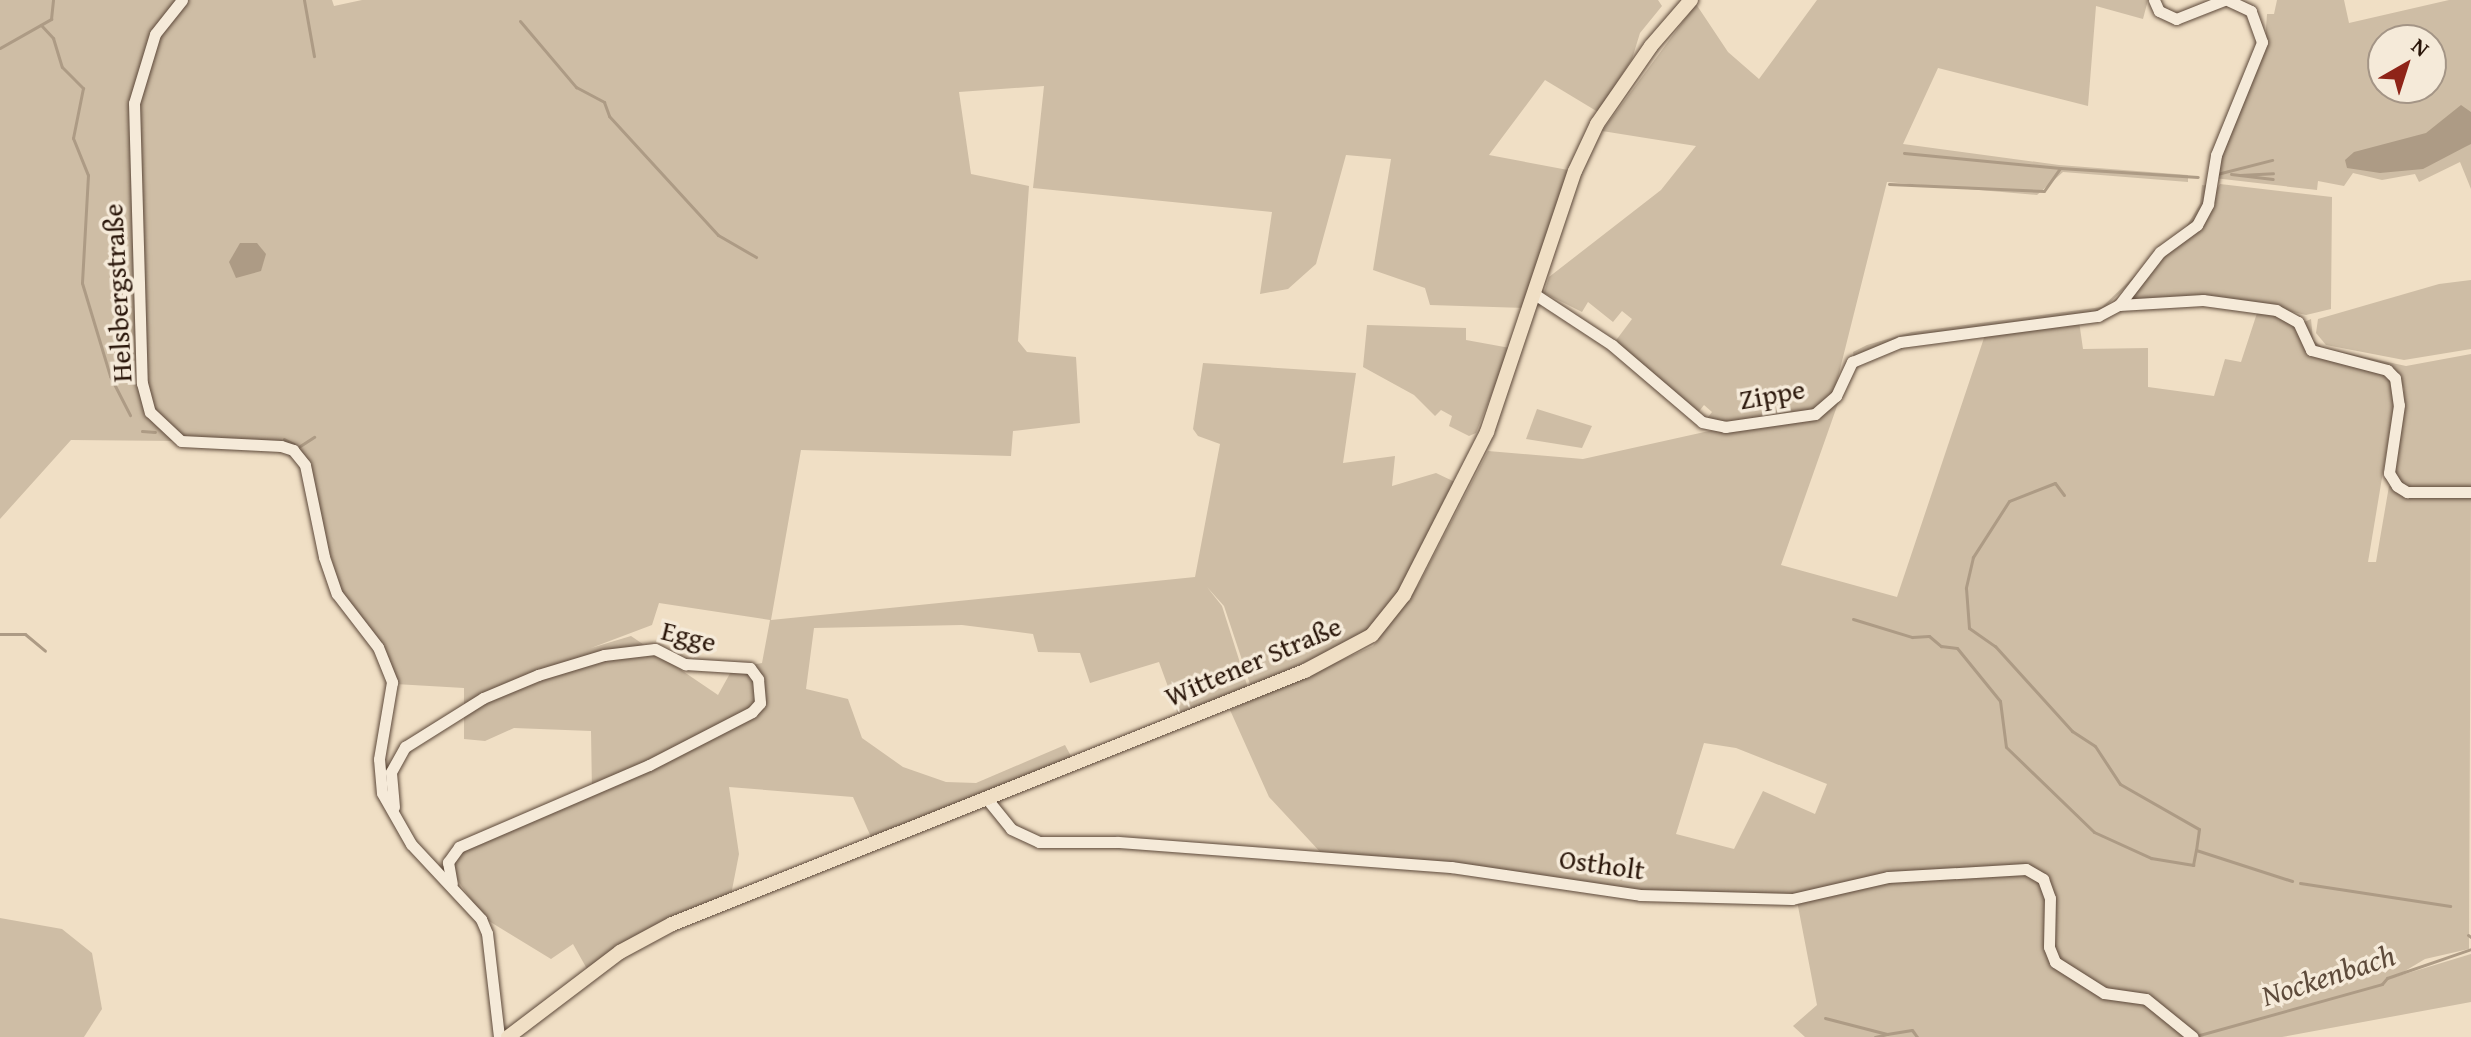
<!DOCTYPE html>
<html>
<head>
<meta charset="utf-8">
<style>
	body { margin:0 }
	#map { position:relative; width:2471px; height:1037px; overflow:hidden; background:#f0dfc5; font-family:"Gentium Book Plus",serif }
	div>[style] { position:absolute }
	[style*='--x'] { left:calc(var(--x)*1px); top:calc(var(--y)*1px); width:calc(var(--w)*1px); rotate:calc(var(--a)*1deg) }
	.green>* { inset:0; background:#cebda5 }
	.water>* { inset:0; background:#ad9b85 }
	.stream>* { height:3px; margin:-1.5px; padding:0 1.5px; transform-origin:1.5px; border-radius:1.5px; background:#ad9b85 }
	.roads { filter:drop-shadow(0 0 2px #5c4839) drop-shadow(0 0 2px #5c4839) }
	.minor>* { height:11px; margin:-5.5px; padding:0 5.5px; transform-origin:5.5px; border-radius:5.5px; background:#f5ead9 }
	.major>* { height:14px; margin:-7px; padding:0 7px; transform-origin:7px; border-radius:7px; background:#f0dfc5 }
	span { translate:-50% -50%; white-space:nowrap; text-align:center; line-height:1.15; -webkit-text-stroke:7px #f5ead9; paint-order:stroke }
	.street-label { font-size:28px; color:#2a160a }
	.water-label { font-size:30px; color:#5e4b3b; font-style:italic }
	.north { position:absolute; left:2367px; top:24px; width:80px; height:80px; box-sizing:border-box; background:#f5ead9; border:2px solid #a49586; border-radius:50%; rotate:39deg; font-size:22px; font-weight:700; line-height:32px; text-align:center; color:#2a160a }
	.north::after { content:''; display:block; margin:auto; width:28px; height:36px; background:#8f2418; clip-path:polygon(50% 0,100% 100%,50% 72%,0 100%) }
</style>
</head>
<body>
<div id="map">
	<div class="green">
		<div style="clip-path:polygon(0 0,177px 0,152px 33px,132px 102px,148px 413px,178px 441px,71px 440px,0 519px)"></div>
		<div style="clip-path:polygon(evenodd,186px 0,332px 0,334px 6px,362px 0,1658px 0,1662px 6px,1640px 33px,1632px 59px,1598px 112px,1545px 80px,1489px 155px,1568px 170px,1525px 308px,1430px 305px,1425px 288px,1373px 270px,1391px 159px,1346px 155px,1316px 264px,1288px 289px,1260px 294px,1272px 212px,1033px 188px,1044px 86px,959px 92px,971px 174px,1029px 186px,1018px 341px,1027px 352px,1076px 357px,1080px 423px,1013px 431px,1011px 456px,801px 450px,771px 620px,1195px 577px,1220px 444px,1198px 436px,1193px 429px,1203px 363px,1356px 373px,1343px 463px,1395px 456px,1392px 486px,1436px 473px,1457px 483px,1413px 567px,1382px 618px,1363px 636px,1251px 687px,1224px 606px,1207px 587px,1222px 606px,1248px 688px,1179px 717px,1159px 662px,1090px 683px,1080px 653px,1038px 652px,1033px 634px,962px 625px,814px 628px,806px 689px,848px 699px,862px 738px,903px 767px,946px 782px,976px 783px,1065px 745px,1072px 758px,871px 837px,853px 797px,729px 787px,739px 854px,731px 895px,587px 969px,573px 944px,551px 959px,484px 918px,451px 871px,459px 851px,592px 792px,591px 731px,514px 728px,485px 741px,464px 739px,464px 688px,395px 684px,342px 594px,299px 450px,182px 438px,152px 411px,144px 383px,136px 103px,157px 37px,186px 0,659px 603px,770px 620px,762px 663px,733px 668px,718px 695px,631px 636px,591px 648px,652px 625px,659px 603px)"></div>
		<div style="clip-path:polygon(1817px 0,2148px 0,2143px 19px,2096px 6px,2088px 106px,1938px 68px,1903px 144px,2059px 165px,2188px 175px,2188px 182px,2063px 172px,2037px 195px,1887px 182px,1834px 393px,1814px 411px,1743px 422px,1705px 421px,1712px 412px,1704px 405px,1697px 414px,1614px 343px,1632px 319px,1622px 311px,1613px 322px,1588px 302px,1582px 312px,1544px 293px,1549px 277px,1661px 190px,1696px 146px,1602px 131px,1696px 4px,1728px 52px,1759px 79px)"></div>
		<div style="clip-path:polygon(evenodd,2277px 0,2344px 0,2349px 23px,2449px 0,2471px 0,2471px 189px,2460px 162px,2419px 182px,2415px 174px,2382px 180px,2353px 173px,2344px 186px,2318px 181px,2317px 190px,2214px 178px,2265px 43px,2267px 14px,2274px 14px,2277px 0,2383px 40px,2431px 40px,2431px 88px,2383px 88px,2383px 40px)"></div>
		<div style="clip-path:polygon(2220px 184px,2332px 197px,2331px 309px,2306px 315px,2240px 300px,2129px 301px,2161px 256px,2190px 234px)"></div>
		<div style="clip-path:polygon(2202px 185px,2209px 186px,2200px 216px,2100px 312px,1854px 357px,1853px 352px,1867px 345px,1912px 332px,2102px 307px,2186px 227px,2200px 204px)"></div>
		<div style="clip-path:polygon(2471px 280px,2471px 349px,2404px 360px,2326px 345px,2316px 333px,2318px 319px,2439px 284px)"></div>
		<div style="clip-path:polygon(evenodd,2258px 310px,2281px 314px,2297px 327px,2305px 350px,2379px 369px,2397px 388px,2368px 562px,2376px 562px,2389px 486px,2471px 494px,2469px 949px,2425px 959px,2395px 977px,2471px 954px,2471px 1002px,2282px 1037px,2202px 1037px,2149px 998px,2105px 992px,2056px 960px,2039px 872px,1889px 874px,1784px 896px,1642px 893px,1323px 855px,1269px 797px,1230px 710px,1373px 646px,1419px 584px,1488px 451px,1583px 459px,1718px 429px,1822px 414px,1842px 392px,1781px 565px,1897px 597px,1986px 332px,2079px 321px,2083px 349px,2148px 348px,2148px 387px,2214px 396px,2225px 359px,2241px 362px,2258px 310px,1704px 743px,1736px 748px,1827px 784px,1815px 814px,1763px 791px,1734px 849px,1676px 834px,1704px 743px)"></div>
		<div style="clip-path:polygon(2311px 319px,2313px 340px,2323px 348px,2406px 366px,2471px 354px,2471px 489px,2417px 490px,2397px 482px,2393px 472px,2404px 389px,2400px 380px,2311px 348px,2300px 324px)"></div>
		<div style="clip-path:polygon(1367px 325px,1466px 328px,1466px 340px,1510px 348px,1476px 433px,1469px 436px,1449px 426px,1452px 416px,1441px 410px,1435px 416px,1414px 395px,1363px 367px)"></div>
		<div style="clip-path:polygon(1537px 409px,1592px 426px,1582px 448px,1526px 439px)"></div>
		<div style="clip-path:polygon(2001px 871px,2035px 876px,2047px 896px,2046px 951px,2096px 992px,2149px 1002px,2190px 1037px,1805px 1037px,1793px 1026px,1817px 1005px,1797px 901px,1880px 881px)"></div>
		<div style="clip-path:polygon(0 918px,62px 929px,92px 953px,102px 1009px,84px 1037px,0 1037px)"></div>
	</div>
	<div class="water">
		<div style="clip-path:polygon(2461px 105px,2471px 112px,2471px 144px,2465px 147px,2423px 169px,2380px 173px,2347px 168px,2345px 160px,2354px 152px,2426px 133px)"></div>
		<div style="clip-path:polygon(240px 243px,257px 243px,266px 254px,261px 271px,236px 278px,229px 262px)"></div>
	</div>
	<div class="stream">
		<div style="--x:304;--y:0;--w:57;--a:79.9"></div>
		<div style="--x:520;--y:21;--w:87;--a:49.7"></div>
		<div style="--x:576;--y:87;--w:32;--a:28"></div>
		<div style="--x:604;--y:102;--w:15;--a:70"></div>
		<div style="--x:609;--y:116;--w:161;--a:47.5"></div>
		<div style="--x:718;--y:235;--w:44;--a:30.1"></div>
		<div style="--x:41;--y:25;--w:18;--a:47"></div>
		<div style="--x:53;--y:38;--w:30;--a:73"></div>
		<div style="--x:62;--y:67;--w:30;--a:45"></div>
		<div style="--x:83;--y:88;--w:51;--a:101.3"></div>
		<div style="--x:73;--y:138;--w:40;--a:68"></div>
		<div style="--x:88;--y:175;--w:108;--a:93.2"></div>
		<div style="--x:82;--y:283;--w:97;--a:73.2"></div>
		<div style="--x:110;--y:376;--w:44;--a:62.9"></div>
		<div style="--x:0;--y:48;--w:59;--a:-29.6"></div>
		<div style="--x:51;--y:19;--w:19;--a:-84"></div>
		<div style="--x:1904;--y:153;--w:157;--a:5.5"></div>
		<div style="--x:2217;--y:174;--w:57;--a:-14.3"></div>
		<div style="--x:2231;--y:174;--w:42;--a:6.8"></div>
		<div style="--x:2240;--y:175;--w:33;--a:-3"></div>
		<div style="--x:1889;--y:184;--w:155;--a:2.6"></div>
		<div style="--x:2044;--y:191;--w:28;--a:-55"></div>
		<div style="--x:2060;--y:168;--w:138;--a:3.7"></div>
		<div style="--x:142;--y:431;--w:13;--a:4"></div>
		<div style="--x:284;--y:439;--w:11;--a:27"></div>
		<div style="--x:300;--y:446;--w:17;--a:-33"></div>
		<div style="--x:2064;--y:495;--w:15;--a:-127"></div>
		<div style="--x:2055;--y:483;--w:49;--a:158.6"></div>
		<div style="--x:2009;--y:501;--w:67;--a:122.7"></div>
		<div style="--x:1973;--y:557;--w:32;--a:103"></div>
		<div style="--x:1966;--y:588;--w:40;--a:85.7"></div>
		<div style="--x:1969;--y:628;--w:32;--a:35"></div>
		<div style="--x:1995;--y:646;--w:115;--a:47.8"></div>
		<div style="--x:2072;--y:731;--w:27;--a:33"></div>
		<div style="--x:2095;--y:746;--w:45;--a:56.7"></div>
		<div style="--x:2120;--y:784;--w:91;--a:29.7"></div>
		<div style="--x:2199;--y:829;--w:21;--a:98"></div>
		<div style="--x:1853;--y:619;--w:62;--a:17"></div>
		<div style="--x:1912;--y:637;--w:17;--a:-3"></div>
		<div style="--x:1929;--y:636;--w:16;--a:40"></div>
		<div style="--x:1941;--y:646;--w:16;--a:7"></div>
		<div style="--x:1957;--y:648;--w:68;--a:50.9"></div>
		<div style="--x:2000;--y:701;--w:46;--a:82.6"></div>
		<div style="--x:2006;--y:747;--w:122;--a:44"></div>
		<div style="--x:2094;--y:832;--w:63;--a:24.5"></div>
		<div style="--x:2151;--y:858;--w:43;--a:9.5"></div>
		<div style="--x:2193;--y:865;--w:15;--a:-79"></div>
		<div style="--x:2196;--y:850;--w:101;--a:17.9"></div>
		<div style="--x:0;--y:634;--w:25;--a:0"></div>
		<div style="--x:25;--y:634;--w:26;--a:40"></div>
		<div style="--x:2300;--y:883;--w:152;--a:8.7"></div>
		<div style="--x:2468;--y:935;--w:4;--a:34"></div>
		<div style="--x:1825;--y:1018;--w:64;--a:14.5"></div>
		<div style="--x:1887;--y:1034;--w:25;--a:-9"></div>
		<div style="--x:1912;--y:1030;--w:9;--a:54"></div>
		<div style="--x:2196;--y:1036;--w:193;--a:-15.6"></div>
		<div style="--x:2382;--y:984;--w:8;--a:-50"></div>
		<div style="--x:2387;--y:978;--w:89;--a:-19"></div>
		<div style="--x:1875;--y:1037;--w:12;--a:-14"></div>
	</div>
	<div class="roads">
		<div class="minor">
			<div style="--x:182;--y:0;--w:43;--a:128.5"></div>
			<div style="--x:155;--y:34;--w:72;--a:106.9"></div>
			<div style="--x:134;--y:103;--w:280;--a:88.4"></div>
			<div style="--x:142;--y:383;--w:30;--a:75"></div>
			<div style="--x:150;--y:412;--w:42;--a:43.1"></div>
			<div style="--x:181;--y:441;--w:100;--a:2.9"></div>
			<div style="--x:281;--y:446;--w:13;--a:18"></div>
			<div style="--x:293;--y:450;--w:19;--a:51"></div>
			<div style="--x:305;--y:465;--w:94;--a:78.3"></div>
			<div style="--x:324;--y:557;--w:39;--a:71"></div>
			<div style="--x:337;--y:594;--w:67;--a:52.3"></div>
			<div style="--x:378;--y:647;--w:38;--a:68"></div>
			<div style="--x:392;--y:682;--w:78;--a:99.6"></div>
			<div style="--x:379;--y:759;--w:34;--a:85"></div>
			<div style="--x:382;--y:793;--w:59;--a:60.4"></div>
			<div style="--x:411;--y:844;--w:103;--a:47"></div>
			<div style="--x:481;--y:919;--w:15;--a:67"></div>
			<div style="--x:487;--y:933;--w:105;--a:83.4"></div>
			<div style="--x:2154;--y:0;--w:12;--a:66"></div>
			<div style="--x:2159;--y:11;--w:19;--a:25"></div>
			<div style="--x:2176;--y:19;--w:52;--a:-21.6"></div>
			<div style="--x:1536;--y:295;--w:91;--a:33.3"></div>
			<div style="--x:1612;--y:345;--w:118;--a:40.5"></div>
			<div style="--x:1702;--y:422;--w:24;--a:12"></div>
			<div style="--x:1725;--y:427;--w:91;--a:-8.2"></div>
			<div style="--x:1815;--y:414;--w:28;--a:-41"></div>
			<div style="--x:1836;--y:396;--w:38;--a:-65"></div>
			<div style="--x:1852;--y:362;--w:52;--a:-22.6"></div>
			<div style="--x:1900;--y:342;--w:200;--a:-7.5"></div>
			<div style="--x:2098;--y:316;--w:24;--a:-28"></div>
			<div style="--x:2119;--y:305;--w:84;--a:-3.4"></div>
			<div style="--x:2203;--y:300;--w:74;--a:7.8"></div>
			<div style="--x:2276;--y:310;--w:25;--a:29"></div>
			<div style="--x:2298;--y:322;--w:31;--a:65"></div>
			<div style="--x:2311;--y:350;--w:79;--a:14.7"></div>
			<div style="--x:2387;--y:370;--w:11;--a:45"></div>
			<div style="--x:2395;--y:378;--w:27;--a:82"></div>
			<div style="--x:2399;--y:405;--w:69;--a:98.4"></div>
			<div style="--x:2389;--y:473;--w:15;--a:58"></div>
			<div style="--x:2397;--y:486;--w:12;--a:31"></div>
			<div style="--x:2407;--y:492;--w:64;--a:0"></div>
			<div style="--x:2119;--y:305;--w:67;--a:-52.3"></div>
			<div style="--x:2160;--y:252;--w:46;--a:-36.1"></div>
			<div style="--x:2197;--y:225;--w:24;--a:-62"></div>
			<div style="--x:2208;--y:204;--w:50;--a:-80.7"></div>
			<div style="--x:2216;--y:155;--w:122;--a:-67.8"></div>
			<div style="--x:2262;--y:42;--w:33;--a:-110"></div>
			<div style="--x:2251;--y:11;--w:26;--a:-155"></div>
			<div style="--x:987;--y:799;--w:38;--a:51"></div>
			<div style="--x:1011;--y:829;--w:31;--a:25"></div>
			<div style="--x:1039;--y:842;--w:79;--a:0"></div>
			<div style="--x:1118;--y:842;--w:334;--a:4.3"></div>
			<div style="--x:1451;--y:867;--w:191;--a:8.4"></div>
			<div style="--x:1640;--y:895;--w:152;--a:1.5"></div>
			<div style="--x:1792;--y:899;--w:98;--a:-12.9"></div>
			<div style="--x:1888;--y:877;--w:138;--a:-3.3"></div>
			<div style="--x:2026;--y:869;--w:20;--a:30"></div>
			<div style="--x:2043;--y:879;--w:20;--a:70"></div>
			<div style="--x:2050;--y:898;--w:49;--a:91.2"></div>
			<div style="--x:2049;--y:947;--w:16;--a:68"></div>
			<div style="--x:2055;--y:962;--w:58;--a:32.3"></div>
			<div style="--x:2104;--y:993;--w:42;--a:8.1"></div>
			<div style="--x:2146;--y:999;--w:60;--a:39"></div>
			<div style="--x:394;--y:807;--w:35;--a:-95"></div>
			<div style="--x:391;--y:772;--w:29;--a:-61"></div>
			<div style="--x:405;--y:747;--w:92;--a:-32.1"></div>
			<div style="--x:483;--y:698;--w:60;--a:-22.7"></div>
			<div style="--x:538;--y:675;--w:69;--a:-16.9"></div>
			<div style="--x:604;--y:655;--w:51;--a:-6.7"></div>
			<div style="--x:655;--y:649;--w:34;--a:27"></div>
			<div style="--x:685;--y:664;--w:65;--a:3.5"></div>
			<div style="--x:750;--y:668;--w:14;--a:54"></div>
			<div style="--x:758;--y:679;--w:24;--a:85"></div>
			<div style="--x:760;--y:703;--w:12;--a:132"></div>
			<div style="--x:752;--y:712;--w:116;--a:152.8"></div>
			<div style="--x:649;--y:765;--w:207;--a:156.7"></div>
			<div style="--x:459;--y:847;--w:19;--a:126"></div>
			<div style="--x:448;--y:862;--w:22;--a:80"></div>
		</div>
		<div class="major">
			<div style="--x:508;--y:1037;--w:141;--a:-37.2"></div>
			<div style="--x:620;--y:952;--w:59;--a:-28.3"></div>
			<div style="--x:672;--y:924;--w:682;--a:-21.79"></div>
			<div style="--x:1305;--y:671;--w:76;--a:-28.2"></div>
			<div style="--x:1372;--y:635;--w:51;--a:-51.3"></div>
			<div style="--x:1404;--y:595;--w:183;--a:-63"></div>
			<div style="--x:1487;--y:432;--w:275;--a:-71.4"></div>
			<div style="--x:1575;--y:171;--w:52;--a:-64.9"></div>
			<div style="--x:1597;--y:124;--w:95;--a:-55.3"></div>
			<div style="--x:1651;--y:46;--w:61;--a:-49"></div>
		</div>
	</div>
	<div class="street-label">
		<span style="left:117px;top:293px;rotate:-93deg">Helsbergstraße</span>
		<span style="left:1772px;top:394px;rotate:-10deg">Zippe</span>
		<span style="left:689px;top:636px;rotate:14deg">Egge</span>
		<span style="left:1253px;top:661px;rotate:-23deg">Wittener Straße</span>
		<span style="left:1602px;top:864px;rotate:8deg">Ostholt</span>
	</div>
	<div class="water-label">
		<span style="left:2328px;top:975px;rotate:-18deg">Nockenbach</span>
	</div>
	<div class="north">N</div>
</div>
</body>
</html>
